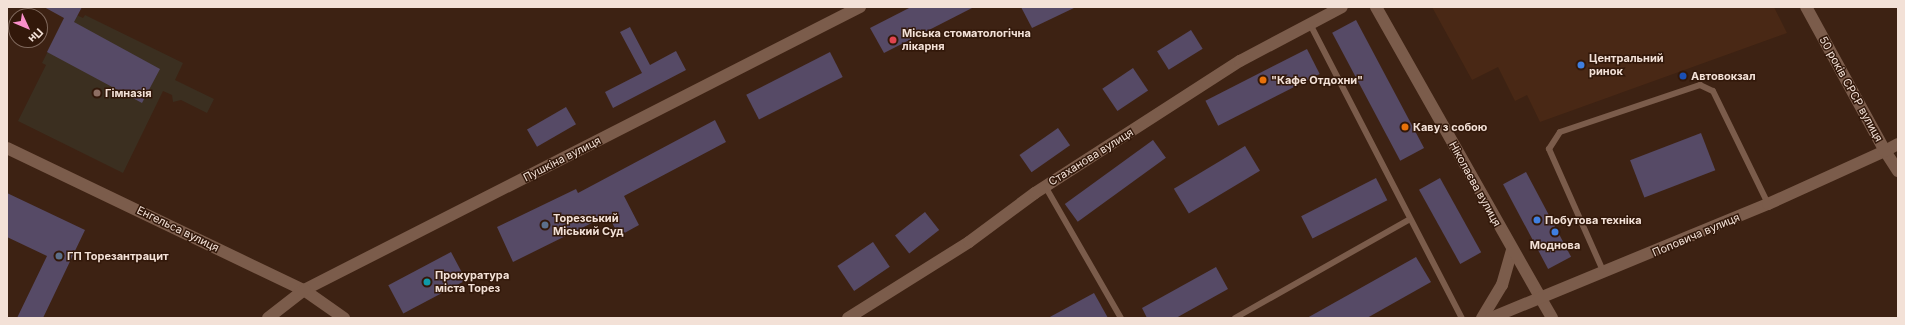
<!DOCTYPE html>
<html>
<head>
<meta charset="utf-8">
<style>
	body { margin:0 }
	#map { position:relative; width:1905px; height:325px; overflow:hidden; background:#3d2213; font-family:Inter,sans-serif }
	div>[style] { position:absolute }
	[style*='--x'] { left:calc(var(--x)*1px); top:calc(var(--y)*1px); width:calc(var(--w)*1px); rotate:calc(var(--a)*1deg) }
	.built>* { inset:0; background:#492815 }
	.education>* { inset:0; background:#3b2f20 }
	.building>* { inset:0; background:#564a66; transform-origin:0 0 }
	.lane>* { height:6px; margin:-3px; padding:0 3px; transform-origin:3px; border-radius:3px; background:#7b5c4b }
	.street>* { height:12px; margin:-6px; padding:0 6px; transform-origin:6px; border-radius:6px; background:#7b5c4b }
	.secondary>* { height:12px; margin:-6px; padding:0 6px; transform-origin:6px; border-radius:6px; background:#7b5c4b }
	.dots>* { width:11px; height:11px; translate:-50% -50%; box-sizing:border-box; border:2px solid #32180a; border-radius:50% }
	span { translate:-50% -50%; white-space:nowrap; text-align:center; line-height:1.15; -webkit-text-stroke:3px #32180a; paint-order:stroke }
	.poi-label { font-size:11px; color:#f3e1d7; font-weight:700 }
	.left { translate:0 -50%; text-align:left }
	.street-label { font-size:11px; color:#f3e1d7 }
	.frame { position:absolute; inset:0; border:8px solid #f3e1d7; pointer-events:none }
	.north { position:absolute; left:8px; top:8px; width:40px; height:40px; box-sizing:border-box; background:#32180a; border:1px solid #7f685c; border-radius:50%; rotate:134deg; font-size:11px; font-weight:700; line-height:16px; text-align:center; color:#f3e1d7 }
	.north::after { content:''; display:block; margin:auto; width:14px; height:18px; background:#f98fca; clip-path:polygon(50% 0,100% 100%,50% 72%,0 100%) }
</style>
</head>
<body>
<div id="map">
	<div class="built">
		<div style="clip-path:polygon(1432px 7px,1774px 7px,1787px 33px,1540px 122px,1527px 95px,1515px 101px,1498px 67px,1472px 80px)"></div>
	</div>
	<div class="education">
		<div style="clip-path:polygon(68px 11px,83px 18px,85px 15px,183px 63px,175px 80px,214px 99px,207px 113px,181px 100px,173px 102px,172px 95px,163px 91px,123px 173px,18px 121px,46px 65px,42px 63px)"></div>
	</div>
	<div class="building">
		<div style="clip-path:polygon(44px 7px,82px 7px,74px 22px,160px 69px,142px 103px,47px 52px,64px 18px)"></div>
		<div style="clip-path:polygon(911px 7px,974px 7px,884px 53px,870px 28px)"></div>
		<div style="clip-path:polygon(1021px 7px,1076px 7px,1032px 28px)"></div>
		<div style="left:1356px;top:20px;width:145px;height:27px;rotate:62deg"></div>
		<div style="clip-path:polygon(630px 27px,650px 65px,676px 51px,686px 70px,613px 108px,605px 92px,642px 73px,620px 32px)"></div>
		<div style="left:1191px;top:30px;width:22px;height:40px;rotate:58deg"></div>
		<div style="left:1307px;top:49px;width:28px;height:114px;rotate:63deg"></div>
		<div style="left:830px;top:52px;width:28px;height:94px;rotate:63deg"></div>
		<div style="left:1133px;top:68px;width:27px;height:37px;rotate:56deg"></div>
		<div style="left:566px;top:107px;width:20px;height:45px;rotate:60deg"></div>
		<div style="clip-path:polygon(715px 120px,726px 142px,624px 196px,639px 225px,619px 236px,608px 215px,513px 262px,497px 227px,576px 189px,578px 193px)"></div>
		<div style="left:1058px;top:128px;width:21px;height:47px;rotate:55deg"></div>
		<div style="left:1701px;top:133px;width:40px;height:76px;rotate:69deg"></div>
		<div style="left:1153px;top:140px;width:22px;height:109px;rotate:54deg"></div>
		<div style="left:1245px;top:146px;width:29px;height:83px;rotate:59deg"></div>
		<div style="left:1526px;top:172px;width:96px;height:26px;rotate:62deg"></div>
		<div style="left:1376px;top:178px;width:25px;height:84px;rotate:63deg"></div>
		<div style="left:1440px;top:178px;width:85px;height:24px;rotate:61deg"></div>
		<div style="clip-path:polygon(7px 193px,85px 230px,43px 318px,17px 318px,47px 256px,7px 237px)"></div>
		<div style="left:925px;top:212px;width:23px;height:38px;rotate:52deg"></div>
		<div style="left:873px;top:242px;width:30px;height:43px;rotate:56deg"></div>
		<div style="left:451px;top:252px;width:32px;height:71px;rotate:62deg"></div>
		<div style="clip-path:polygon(1416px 257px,1431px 282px,1367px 318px,1307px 318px)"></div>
		<div style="clip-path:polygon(1216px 267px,1228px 289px,1176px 318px,1147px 318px,1142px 308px)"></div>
		<div style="clip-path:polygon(1094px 293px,1108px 318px,1048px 318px)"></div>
	</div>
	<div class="lane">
		<div style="--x:1310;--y:24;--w:331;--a:62.7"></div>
		<div style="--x:1045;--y:186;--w:152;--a:60.1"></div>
		<div style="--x:1604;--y:273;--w:136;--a:-113.9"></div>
		<div style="--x:1549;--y:149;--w:20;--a:-57"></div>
		<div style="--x:1560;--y:132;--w:148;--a:-18.6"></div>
		<div style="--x:1700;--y:85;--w:14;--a:25"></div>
		<div style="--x:1713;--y:91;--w:126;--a:64"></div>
		<div style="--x:1235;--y:318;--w:201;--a:-29.5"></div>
	</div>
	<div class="street">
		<div style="--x:1898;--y:144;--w:15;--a:152"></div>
		<div style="--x:1885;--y:151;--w:24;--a:57"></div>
		<div style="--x:304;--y:290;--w:624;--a:-26.98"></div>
		<div style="--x:1540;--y:297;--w:24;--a:60"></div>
		<div style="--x:848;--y:318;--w:143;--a:-32.1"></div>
		<div style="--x:969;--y:242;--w:82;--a:-36.6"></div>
		<div style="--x:1035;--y:193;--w:244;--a:-32.8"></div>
		<div style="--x:1240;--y:61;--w:115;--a:-27.9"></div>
		<div style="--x:1482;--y:318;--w:39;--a:-59"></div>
		<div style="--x:1502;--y:285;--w:37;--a:-74"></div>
	</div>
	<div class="secondary">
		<div style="--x:1376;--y:7;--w:333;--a:60.5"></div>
		<div style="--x:7;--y:148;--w:329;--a:25.6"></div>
		<div style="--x:304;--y:290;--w:49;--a:35"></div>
		<div style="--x:268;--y:318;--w:46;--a:-37.9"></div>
		<div style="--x:1491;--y:318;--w:300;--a:-22.4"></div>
		<div style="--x:1768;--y:204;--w:128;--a:-24.4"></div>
		<div style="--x:1885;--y:151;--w:164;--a:-118.7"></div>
	</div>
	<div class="dots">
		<div style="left:893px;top:40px;background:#e0444e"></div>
		<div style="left:1581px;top:65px;background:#3f7fe0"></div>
		<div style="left:1683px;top:76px;background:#1a4fb4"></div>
		<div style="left:1263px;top:80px;background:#e8710a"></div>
		<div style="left:97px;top:93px;background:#8d6e63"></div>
		<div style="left:1405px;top:127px;background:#e8710a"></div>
		<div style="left:1537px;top:220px;background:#3f7fe0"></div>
		<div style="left:545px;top:225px;background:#5c6f8a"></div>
		<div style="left:1555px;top:232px;background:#3f7fe0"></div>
		<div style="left:59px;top:256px;background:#5c6f8a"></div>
		<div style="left:427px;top:282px;background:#0f9aa8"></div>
	</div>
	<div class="poi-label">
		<span class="left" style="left:902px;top:40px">Міська стоматологічна<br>лікарня</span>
		<span class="left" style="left:1589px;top:65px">Центральний<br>ринок</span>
		<span class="left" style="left:1691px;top:76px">Автовокзал</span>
		<span class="left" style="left:1271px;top:80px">"Кафе Отдохни"</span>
		<span class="left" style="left:105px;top:93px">Гімназія</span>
		<span class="left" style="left:1413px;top:127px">Каву з собою</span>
		<span class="left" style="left:553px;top:225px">Торезський<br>Міський Суд</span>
		<span class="left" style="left:1545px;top:220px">Побутова техніка</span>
		<span style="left:1555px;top:245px">Моднова</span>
		<span class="left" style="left:67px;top:256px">ГП Торезантрацит</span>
		<span class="left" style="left:435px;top:282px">Прокуратура<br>міста Торез</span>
	</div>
	<div class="street-label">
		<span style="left:1851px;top:89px;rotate:61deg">50 років СРСР вулиця</span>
		<span style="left:1091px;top:157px;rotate:-32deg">Стаханова вулиця</span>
		<span style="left:562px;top:159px;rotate:-27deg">Пушкіна вулиця</span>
		<span style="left:1475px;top:184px;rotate:61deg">Ніколаєва вулиця</span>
		<span style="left:178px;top:229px;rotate:26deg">Енгельса вулиця</span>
		<span style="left:1696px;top:235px;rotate:-23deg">Поповича вулиця</span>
	</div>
	<div class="frame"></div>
	<div class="north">Пн</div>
</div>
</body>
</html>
